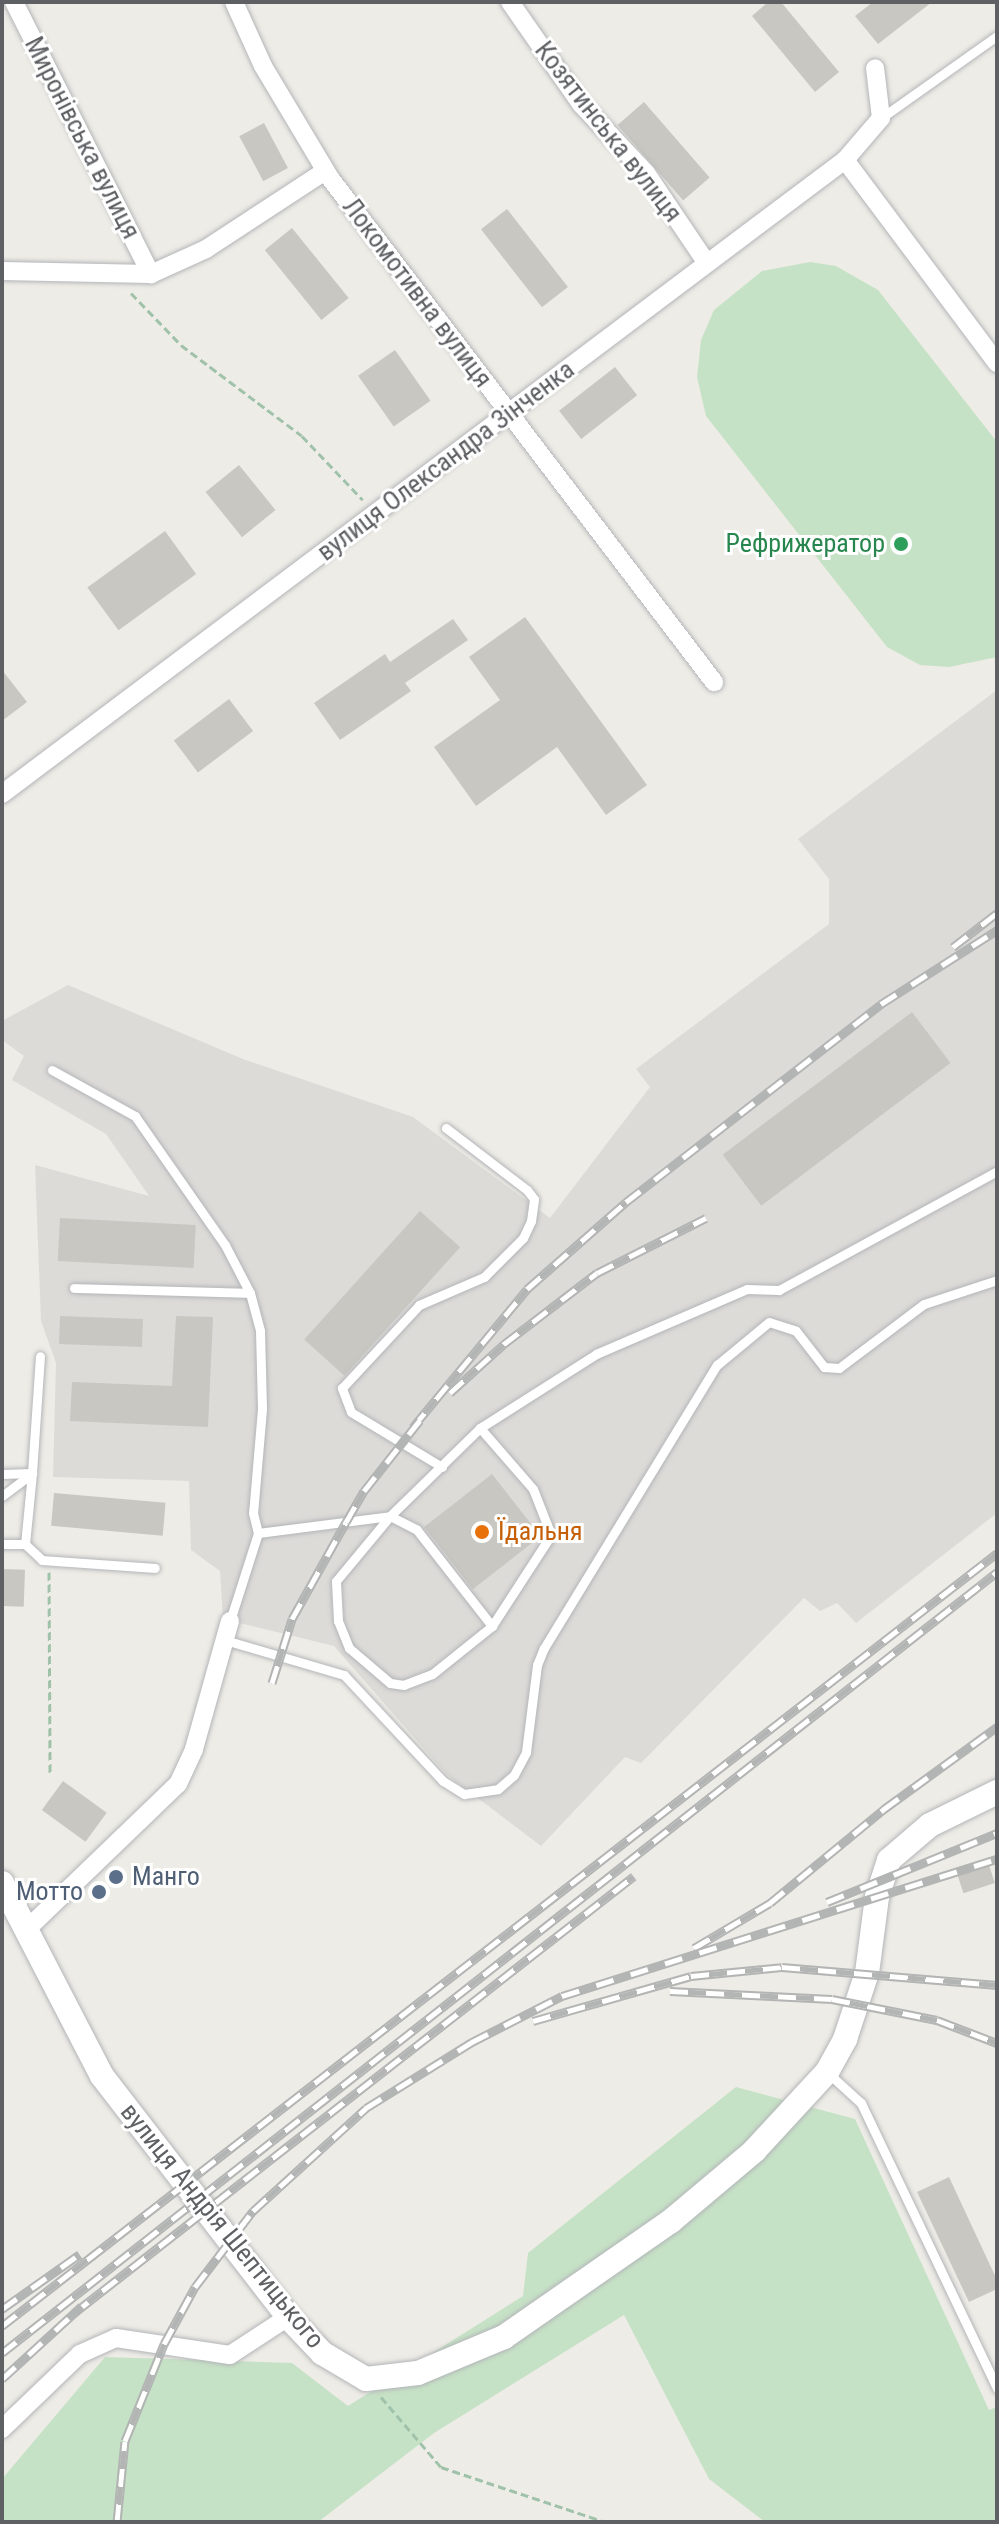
<!DOCTYPE html>
<html>
<head>
<meta charset="utf-8">
<style>
	body { margin:0 }
	#map { position:relative; width:999px; height:2524px; overflow:hidden; background:#eeece6; font-family:"Roboto Condensed",sans-serif }
	div>[style] { position:absolute }
	[style*='--x'] { left:calc(var(--x)*1px); top:calc(var(--y)*1px); width:calc(var(--w)*1px); rotate:calc(var(--a)*1deg) }
	.industrial>* { inset:0; background:#dddbd8 }
	.green>* { inset:0; background:#c6e2c6 }
	.building>* { inset:0; background:#c9c7c2; transform-origin:0 0 }
	.path>* { height:3px; margin-top:-1.5px; transform-origin:0; background:repeating-linear-gradient(90deg,#a0c2aa 0 8px,transparent 0 12px) }
	.roads { filter:drop-shadow(0 0 2px #b3b5b9) drop-shadow(0 0 2px #b3b5b9) }
	.lane>* { height:9px; margin:-4.5px; padding:0 4.5px; transform-origin:4.5px; border-radius:4.5px; background:#fff }
	.street>* { height:18px; margin:-9px; padding:0 9px; transform-origin:9px; border-radius:9px; background:#fff }
	.secondary>* { height:24px; margin:-12px; padding:0 12px; transform-origin:12px; border-radius:12px; background:#fff }
	.rail>* { height:9px; margin-top:-4.5px; transform-origin:0; background:repeating-linear-gradient(90deg,#fff 0 18px,#b3b4b4 0 36px); box-sizing:border-box; border-block:2px solid #b3b4b4 }
	.dots>* { width:22px; height:22px; translate:-50% -50%; box-sizing:border-box; border:4px solid #fff; border-radius:50% }
	span { translate:-50% -50%; white-space:nowrap; text-align:center; line-height:1.15; -webkit-text-stroke:6px #fff; paint-order:stroke }
	.street-label { font-size:26px; color:#5e6064 }
	.leisure-label { font-size:26px; color:#27864d }
	.right { translate:-100% -50%; text-align:right }
	.food-label { font-size:26px; color:#c56008 }
	.left { translate:0 -50%; text-align:left }
	.service-label { font-size:26px; color:#4e5e75 }
	.frame { position:absolute; inset:0; border:4px solid #5e6064; pointer-events:none }
</style>
</head>
<body>
<div id="map">
	<div class="industrial">
		<div style="clip-path:polygon(997px 690px,997px 1513px,856px 1623px,837px 1603px,820px 1611px,804px 1598px,641px 1763px,625px 1757px,541px 1846px,446px 1774px,334px 1646px,223px 1619px,220px 1571px,191px 1550px,189px 1481px,53px 1477px,56px 1363px,41px 1321px,35px 1165px,149px 1196px,106px 1134px,12px 1080px,24px 1056px,2px 1040px,2px 1021px,68px 985px,243px 1059px,413px 1117px,550px 1218px,650px 1087px,636px 1069px,829px 924px,829px 879px,798px 839px)"></div>
	</div>
	<div class="green">
		<div style="clip-path:polygon(810px 262px,836px 266px,878px 290px,997px 442px,997px 657px,949px 667px,920px 665px,887px 647px,706px 416px,697px 377px,701px 340px,714px 310px,762px 271px)"></div>
		<div style="clip-path:polygon(736px 2087px,855px 2119px,989px 2410px,997px 2407px,997px 2522px,765px 2522px,709px 2479px,624px 2315px,434px 2433px,318px 2522px,2px 2522px,2px 2479px,105px 2357px,292px 2363px,348px 2406px,523px 2296px,528px 2253px)"></div>
	</div>
	<div class="building">
		<div style="clip-path:polygon(768px 2px,781px 2px,839px 72px,815px 92px,752px 16px)"></div>
		<div style="clip-path:polygon(873px 2px,932px 2px,878px 44px,855px 16px)"></div>
		<div style="left:644px;top:102px;width:100px;height:35px;rotate:49deg"></div>
		<div style="left:264px;top:123px;width:51px;height:28px;rotate:62deg"></div>
		<div style="left:507px;top:209px;width:99px;height:33px;rotate:52deg"></div>
		<div style="left:292px;top:228px;width:90px;height:35px;rotate:51deg"></div>
		<div style="left:395px;top:350px;width:62px;height:45px;rotate:55deg"></div>
		<div style="left:615px;top:367px;width:36px;height:71px;rotate:52deg"></div>
		<div style="left:239px;top:465px;width:58px;height:43px;rotate:51deg"></div>
		<div style="left:165px;top:531px;width:53px;height:96px;rotate:54deg"></div>
		<div style="clip-path:polygon(525px 617px,647px 785px,606px 815px,557px 747px,476px 806px,434px 747px,500px 700px,469px 657px)"></div>
		<div style="clip-path:polygon(453px 619px,468px 640px,405px 683px,411px 691px,340px 740px,314px 703px,385px 654px,390px 662px)"></div>
		<div style="clip-path:polygon(2px 670px,27px 702px,2px 721px)"></div>
		<div style="left:229px;top:699px;width:40px;height:69px;rotate:53deg"></div>
		<div style="left:912px;top:1012px;width:64px;height:237px;rotate:53deg"></div>
		<div style="left:420px;top:1211px;width:54px;height:173px;rotate:42deg"></div>
		<div style="left:60px;top:1218px;width:136px;height:43px;rotate:3deg"></div>
		<div style="left:60px;top:1316px;width:83px;height:28px;rotate:2deg"></div>
		<div style="clip-path:polygon(176px 1316px,213px 1317px,208px 1427px,70px 1421px,72px 1382px,172px 1386px)"></div>
		<div style="left:492px;top:1474px;width:79px;height:86px;rotate:52deg"></div>
		<div style="left:54px;top:1493px;width:112px;height:33px;rotate:5deg"></div>
		<div style="left:2px;top:1569px;width:23px;height:37px;rotate:2deg"></div>
		<div style="left:63px;top:1781px;width:54px;height:36px;rotate:36deg"></div>
		<div style="left:989px;top:1865px;width:19px;height:33px;rotate:72deg"></div>
		<div style="clip-path:polygon(949px 2177px,997px 2280px,997px 2289px,969px 2302px,917px 2192px)"></div>
	</div>
	<div class="path">
		<div style="--x:131;--y:293;--w:72;--a:46.1"></div>
		<div style="--x:181;--y:345;--w:151;--a:36.9"></div>
		<div style="--x:302;--y:436;--w:88;--a:46.4"></div>
		<div style="--x:49;--y:1572;--w:202;--a:89.7"></div>
		<div style="--x:381;--y:2397;--w:92;--a:49.4"></div>
		<div style="--x:441;--y:2467;--w:173;--a:18.5"></div>
	</div>
	<div class="roads">
		<div class="lane">
			<div style="--x:881;--y:118;--w:142;--a:-35.3"></div>
			<div style="--x:52;--y:1070;--w:95;--a:29"></div>
			<div style="--x:135;--y:1116;--w:157;--a:55.1"></div>
			<div style="--x:225;--y:1245;--w:54;--a:62.5"></div>
			<div style="--x:250;--y:1293;--w:39;--a:75"></div>
			<div style="--x:260;--y:1331;--w:78;--a:88.5"></div>
			<div style="--x:262;--y:1409;--w:104;--a:94.9"></div>
			<div style="--x:253;--y:1513;--w:21;--a:76"></div>
			<div style="--x:258;--y:1533;--w:92;--a:107.7"></div>
			<div style="--x:74;--y:1288;--w:175;--a:1.6"></div>
			<div style="--x:480;--y:1428;--w:81;--a:49"></div>
			<div style="--x:533;--y:1489;--w:49;--a:68.6"></div>
			<div style="--x:551;--y:1535;--w:108;--a:123"></div>
			<div style="--x:492;--y:1626;--w:77;--a:141.3"></div>
			<div style="--x:432;--y:1674;--w:30;--a:159"></div>
			<div style="--x:404;--y:1685;--w:14;--a:-172"></div>
			<div style="--x:390;--y:1683;--w:54;--a:-139.5"></div>
			<div style="--x:349;--y:1648;--w:29;--a:-112"></div>
			<div style="--x:338;--y:1621;--w:40;--a:-92.9"></div>
			<div style="--x:336;--y:1581;--w:85;--a:-50.3"></div>
			<div style="--x:390;--y:1516;--w:126;--a:-44.4"></div>
			<div style="--x:480;--y:1428;--w:138;--a:-32.5"></div>
			<div style="--x:596;--y:1354;--w:164;--a:-23.3"></div>
			<div style="--x:747;--y:1289;--w:32;--a:2"></div>
			<div style="--x:779;--y:1290;--w:248;--a:-28.6"></div>
			<div style="--x:442;--y:1467;--w:106;--a:-148.9"></div>
			<div style="--x:351;--y:1412;--w:26;--a:-111"></div>
			<div style="--x:342;--y:1388;--w:113;--a:-47.1"></div>
			<div style="--x:419;--y:1305;--w:71;--a:-23.3"></div>
			<div style="--x:484;--y:1277;--w:55;--a:-45"></div>
			<div style="--x:523;--y:1238;--w:19;--a:-65"></div>
			<div style="--x:531;--y:1221;--w:22;--a:-82"></div>
			<div style="--x:534;--y:1199;--w:11;--a:-128"></div>
			<div style="--x:527;--y:1190;--w:102;--a:-142.6"></div>
			<div style="--x:2;--y:1474;--w:30;--a:-2"></div>
			<div style="--x:32;--y:1473;--w:71;--a:95.6"></div>
			<div style="--x:2;--y:1496;--w:38;--a:-37"></div>
			<div style="--x:32;--y:1473;--w:117;--a:-86.1"></div>
			<div style="--x:258;--y:1533;--w:133;--a:-7.3"></div>
			<div style="--x:390;--y:1516;--w:30;--a:27"></div>
			<div style="--x:417;--y:1530;--w:122;--a:52"></div>
			<div style="--x:2;--y:1544;--w:23;--a:0"></div>
			<div style="--x:25;--y:1544;--w:23;--a:43"></div>
			<div style="--x:42;--y:1560;--w:113;--a:4"></div>
			<div style="--x:225;--y:1640;--w:124;--a:16.4"></div>
			<div style="--x:344;--y:1675;--w:145;--a:47"></div>
			<div style="--x:443;--y:1781;--w:25;--a:32"></div>
			<div style="--x:464;--y:1794;--w:34;--a:-8"></div>
			<div style="--x:498;--y:1789;--w:21;--a:-41"></div>
			<div style="--x:514;--y:1775;--w:26;--a:-62"></div>
			<div style="--x:526;--y:1752;--w:88;--a:-82.8"></div>
			<div style="--x:537;--y:1665;--w:18;--a:-68"></div>
			<div style="--x:544;--y:1648;--w:332;--a:-58.6"></div>
			<div style="--x:717;--y:1365;--w:67;--a:-39.6"></div>
			<div style="--x:769;--y:1322;--w:28;--a:18"></div>
			<div style="--x:796;--y:1331;--w:46;--a:52.1"></div>
			<div style="--x:824;--y:1367;--w:15;--a:4"></div>
			<div style="--x:839;--y:1368;--w:106;--a:-37"></div>
			<div style="--x:924;--y:1304;--w:77;--a:-18.2"></div>
			<div style="--x:827;--y:2072;--w:46;--a:42.4"></div>
			<div style="--x:861;--y:2103;--w:316;--a:64.5"></div>
		</div>
		<div class="street">
			<div style="--x:14;--y:2;--w:305;--a:63.3"></div>
			<div style="--x:234;--y:2;--w:70;--a:65.6"></div>
			<div style="--x:263;--y:66;--w:131;--a:59.1"></div>
			<div style="--x:330;--y:178;--w:634;--a:52.7"></div>
			<div style="--x:510;--y:2;--w:124;--a:55.2"></div>
			<div style="--x:581;--y:104;--w:95;--a:46.7"></div>
			<div style="--x:646;--y:173;--w:107;--a:56"></div>
			<div style="--x:845;--y:160;--w:254;--a:53.2"></div>
			<div style="--x:2;--y:271;--w:149;--a:1.2"></div>
			<div style="--x:151;--y:274;--w:60;--a:-24.4"></div>
			<div style="--x:206;--y:249;--w:142;--a:-33.2"></div>
			<div style="--x:2;--y:794;--w:1055;--a:-36.95"></div>
			<div style="--x:845;--y:160;--w:55;--a:-49.4"></div>
			<div style="--x:881;--y:118;--w:50;--a:-96.8"></div>
			<div style="--x:25;--y:1931;--w:212;--a:-43.9"></div>
			<div style="--x:178;--y:1784;--w:38;--a:-65"></div>
			<div style="--x:194;--y:1749;--w:133;--a:-74.3"></div>
			<div style="--x:2;--y:2429;--w:108;--a:-43.9"></div>
			<div style="--x:80;--y:2354;--w:39;--a:-24"></div>
			<div style="--x:116;--y:2338;--w:115;--a:8.5"></div>
			<div style="--x:230;--y:2355;--w:69;--a:-33.2"></div>
		</div>
		<div class="secondary">
			<div style="--x:2;--y:1883;--w:217;--a:62.6"></div>
			<div style="--x:102;--y:2076;--w:304;--a:52.3"></div>
			<div style="--x:288;--y:2317;--w:50;--a:46.6"></div>
			<div style="--x:322;--y:2353;--w:51;--a:30.6"></div>
			<div style="--x:366;--y:2379;--w:52;--a:-6.6"></div>
			<div style="--x:418;--y:2373;--w:93;--a:-22.7"></div>
			<div style="--x:504;--y:2337;--w:203;--a:-34.8"></div>
			<div style="--x:671;--y:2221;--w:109;--a:-40.1"></div>
			<div style="--x:754;--y:2151;--w:108;--a:-47.3"></div>
			<div style="--x:827;--y:2072;--w:38;--a:-61"></div>
			<div style="--x:845;--y:2039;--w:70;--a:-71.6"></div>
			<div style="--x:867;--y:1973;--w:77;--a:-82.5"></div>
			<div style="--x:877;--y:1897;--w:39;--a:-72"></div>
			<div style="--x:889;--y:1860;--w:54;--a:-40.5"></div>
			<div style="--x:930;--y:1825;--w:75;--a:-26.2"></div>
		</div>
	</div>
	<div class="rail">
		<div style="--x:953;--y:947;--w:56;--a:-37.7"></div>
		<div style="--x:450;--y:1393;--w:73;--a:-42.2"></div>
		<div style="--x:504;--y:1344;--w:117;--a:-37.4"></div>
		<div style="--x:597;--y:1273;--w:122;--a:-26.8"></div>
		<div style="--x:413;--y:1427;--w:179;--a:-50.4"></div>
		<div style="--x:527;--y:1289;--w:132;--a:-41.3"></div>
		<div style="--x:626;--y:1202;--w:323;--a:-37.8"></div>
		<div style="--x:881;--y:1004;--w:138;--a:-32.5"></div>
		<div style="--x:272;--y:1683;--w:67;--a:-72.6"></div>
		<div style="--x:292;--y:1619;--w:111;--a:-60.9"></div>
		<div style="--x:346;--y:1522;--w:36;--a:-60"></div>
		<div style="--x:364;--y:1491;--w:90;--a:-51.7"></div>
		<div style="--x:827;--y:1902;--w:183;--a:-22.1"></div>
		<div style="--x:694;--y:1948;--w:88;--a:-30.6"></div>
		<div style="--x:770;--y:1903;--w:148;--a:-39.5"></div>
		<div style="--x:884;--y:1809;--w:140;--a:-36"></div>
		<div style="--x:670;--y:1991;--w:162;--a:2.8"></div>
		<div style="--x:832;--y:1999;--w:107;--a:11.3"></div>
		<div style="--x:937;--y:2020;--w:64;--a:21"></div>
		<div style="--x:533;--y:2021;--w:164;--a:-15.9"></div>
		<div style="--x:691;--y:1976;--w:91;--a:-5.6"></div>
		<div style="--x:782;--y:1967;--w:216;--a:4.8"></div>
		<div style="--x:2;--y:2309;--w:95;--a:-35.2"></div>
		<div style="--x:74;--y:2313;--w:710;--a:-37.97"></div>
		<div style="--x:2;--y:2326;--w:1260;--a:-37.84"></div>
		<div style="--x:2;--y:2353;--w:1265;--a:-38.13"></div>
		<div style="--x:2;--y:2379;--w:108;--a:-42.4"></div>
		<div style="--x:117;--y:2522;--w:81;--a:-84.4"></div>
		<div style="--x:125;--y:2441;--w:105;--a:-68.1"></div>
		<div style="--x:164;--y:2344;--w:65;--a:-61.5"></div>
		<div style="--x:195;--y:2287;--w:96;--a:-52.7"></div>
		<div style="--x:253;--y:2211;--w:153;--a:-42.3"></div>
		<div style="--x:366;--y:2108;--w:125;--a:-31.9"></div>
		<div style="--x:472;--y:2042;--w:101;--a:-27.1"></div>
		<div style="--x:562;--y:1996;--w:456;--a:-17.5"></div>
	</div>
	<div class="dots">
		<div style="left:901px;top:544px;background:#2e9e5b"></div>
		<div style="left:482px;top:1532px;background:#e8710a"></div>
		<div style="left:116px;top:1877px;background:#5c6f8a"></div>
		<div style="left:99px;top:1892px;background:#5c6f8a"></div>
	</div>
	<div class="street-label">
		<span style="left:608px;top:132px;rotate:52deg">Козятинська вулиця</span>
		<span style="left:82px;top:138px;rotate:63deg">Миронівська вулиця</span>
		<span style="left:417px;top:293px;rotate:53deg">Локомотивна вулиця</span>
		<span style="left:446px;top:461px;rotate:-37deg">вулиця Олександра Зінченка</span>
		<span style="left:222px;top:2226px;rotate:51deg">вулиця Андрія Шептицького</span>
	</div>
	<div class="leisure-label">
		<span class="right" style="left:885px;top:544px">Рефрижератор</span>
	</div>
	<div class="food-label">
		<span class="left" style="left:498px;top:1532px">Їдальня</span>
	</div>
	<div class="service-label">
		<span class="left" style="left:132px;top:1877px">Манго</span>
		<span class="right" style="left:83px;top:1892px">Мотто</span>
	</div>
	<div class="frame"></div>
</div>
</body>
</html>
